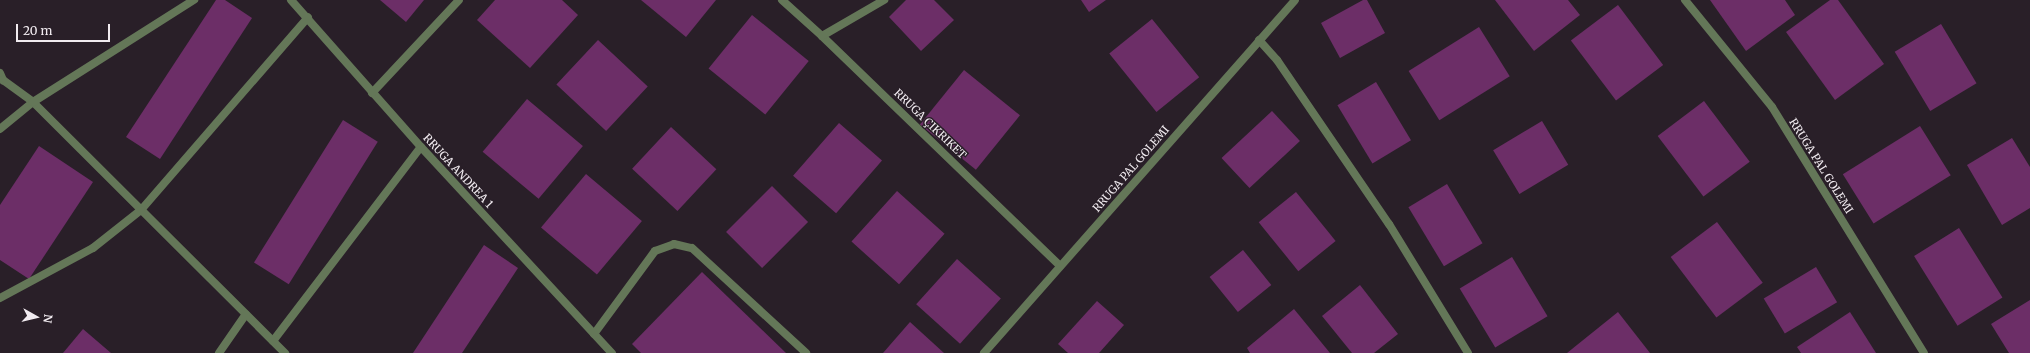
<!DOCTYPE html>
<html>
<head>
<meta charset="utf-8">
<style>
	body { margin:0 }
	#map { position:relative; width:2030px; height:353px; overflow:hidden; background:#291f28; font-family:Merriweather,serif }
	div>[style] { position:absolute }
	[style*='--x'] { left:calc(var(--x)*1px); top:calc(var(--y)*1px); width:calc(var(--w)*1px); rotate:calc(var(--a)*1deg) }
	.building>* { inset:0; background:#6c2e67; transform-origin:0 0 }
	.lane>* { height:8px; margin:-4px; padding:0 4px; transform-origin:4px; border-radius:4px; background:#647758 }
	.street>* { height:8px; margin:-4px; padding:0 4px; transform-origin:4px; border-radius:4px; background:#647758 }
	span { translate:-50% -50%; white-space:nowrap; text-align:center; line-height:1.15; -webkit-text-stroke:3px #291f28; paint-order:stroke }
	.street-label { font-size:11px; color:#f1ebf0 }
	.north { position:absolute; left:16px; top:297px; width:40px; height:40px; -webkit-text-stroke:3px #291f28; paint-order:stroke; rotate:98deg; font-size:11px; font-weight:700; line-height:16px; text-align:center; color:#f1ebf0 }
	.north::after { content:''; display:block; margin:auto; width:14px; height:18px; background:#f1ebf0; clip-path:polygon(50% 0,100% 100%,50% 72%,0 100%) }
	.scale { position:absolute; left:16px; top:24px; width:94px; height:18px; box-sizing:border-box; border:2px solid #f1ebf0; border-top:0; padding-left:5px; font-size:12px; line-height:14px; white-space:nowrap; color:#f1ebf0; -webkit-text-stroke:3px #291f28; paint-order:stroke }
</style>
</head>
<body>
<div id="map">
	<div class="building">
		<div style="clip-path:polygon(216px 0,225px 0,252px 18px,160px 159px,126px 137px)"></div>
		<div style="clip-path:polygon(380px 0,424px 0,406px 22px)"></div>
		<div style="clip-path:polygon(495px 0,562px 0,578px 15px,530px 68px,477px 20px)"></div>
		<div style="clip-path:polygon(641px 0,716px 0,686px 37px)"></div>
		<div style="clip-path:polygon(906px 0,934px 0,954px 20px,921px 51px,889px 17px)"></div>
		<div style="clip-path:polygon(1081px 0,1106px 0,1089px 12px)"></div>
		<div style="clip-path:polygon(1363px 0,1367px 0,1385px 33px,1340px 58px,1321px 23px)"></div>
		<div style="clip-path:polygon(1495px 0,1568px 0,1580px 15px,1534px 51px)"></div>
		<div style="clip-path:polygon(1710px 0,1785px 0,1795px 15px,1746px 51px)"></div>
		<div style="clip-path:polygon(1830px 0,1838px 0,1884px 64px,1835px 100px,1786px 32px)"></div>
		<div style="left:1618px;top:5px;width:75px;height:59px;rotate:53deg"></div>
		<div style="left:752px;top:15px;width:73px;height:69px;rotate:39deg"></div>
		<div style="left:1152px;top:19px;width:75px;height:55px;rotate:51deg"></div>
		<div style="left:1941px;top:24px;width:69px;height:54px;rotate:59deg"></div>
		<div style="left:1479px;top:27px;width:58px;height:83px;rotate:58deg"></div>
		<div style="left:598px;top:40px;width:68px;height:61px;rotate:43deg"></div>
		<div style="left:964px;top:70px;width:72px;height:70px;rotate:39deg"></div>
		<div style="left:1376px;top:82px;width:68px;height:45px;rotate:59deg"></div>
		<div style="left:527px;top:99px;width:73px;height:69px;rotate:40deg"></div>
		<div style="left:1704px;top:101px;width:76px;height:58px;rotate:53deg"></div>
		<div style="left:1272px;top:111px;width:41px;height:69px;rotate:47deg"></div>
		<div style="left:343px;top:120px;width:41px;height:168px;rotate:32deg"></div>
		<div style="left:1542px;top:121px;width:51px;height:57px;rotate:59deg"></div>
		<div style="left:839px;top:123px;width:57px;height:70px;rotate:41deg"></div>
		<div style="left:1920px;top:126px;width:58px;height:91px;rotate:58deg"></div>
		<div style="left:671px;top:127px;width:62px;height:57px;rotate:43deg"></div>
		<div style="clip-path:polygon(2012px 138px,2030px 167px,2030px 208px,2002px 225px,1967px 165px)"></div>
		<div style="clip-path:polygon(39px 146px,93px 182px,29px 279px,0 260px,0 205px)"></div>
		<div style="left:586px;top:174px;width:73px;height:70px;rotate:40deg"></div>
		<div style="left:1447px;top:184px;width:69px;height:45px;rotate:59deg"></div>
		<div style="left:772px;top:186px;width:51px;height:65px;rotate:45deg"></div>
		<div style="left:897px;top:191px;width:64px;height:68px;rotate:42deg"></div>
		<div style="left:1296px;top:192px;width:63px;height:48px;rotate:51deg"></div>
		<div style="left:1717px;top:222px;width:76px;height:58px;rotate:53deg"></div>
		<div style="left:1959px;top:228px;width:82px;height:53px;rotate:58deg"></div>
		<div style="clip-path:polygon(484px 245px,518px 268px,462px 353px,413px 353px)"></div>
		<div style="left:1243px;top:250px;width:45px;height:43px;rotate:51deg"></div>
		<div style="left:1512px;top:257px;width:69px;height:61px;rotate:59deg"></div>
		<div style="left:957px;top:259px;width:59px;height:61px;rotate:42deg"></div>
		<div style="left:1816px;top:267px;width:41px;height:61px;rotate:59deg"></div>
		<div style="clip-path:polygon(702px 272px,786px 353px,641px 353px,632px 344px)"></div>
		<div style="clip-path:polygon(1360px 285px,1398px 334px,1374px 353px,1352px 353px,1322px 316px)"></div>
		<div style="clip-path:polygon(2030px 300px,2030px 353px,2009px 353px,1991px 324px)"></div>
		<div style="clip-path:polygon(1097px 301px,1124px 325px,1099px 353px,1068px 353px,1058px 344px)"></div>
		<div style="clip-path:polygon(1294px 309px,1330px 353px,1250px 353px,1247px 348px)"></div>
		<div style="clip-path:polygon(1618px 312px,1650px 353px,1567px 353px)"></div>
		<div style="clip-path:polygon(1850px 312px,1876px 353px,1801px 353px,1797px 347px)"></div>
		<div style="clip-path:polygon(910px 322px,944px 353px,883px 353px)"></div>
		<div style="clip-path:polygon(83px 329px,111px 353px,63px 353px)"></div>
	</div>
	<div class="lane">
		<div style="--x:141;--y:210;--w:255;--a:-49.1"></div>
		<div style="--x:594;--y:334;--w:103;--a:-53.7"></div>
		<div style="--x:655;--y:251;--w:20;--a:-20"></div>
		<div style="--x:674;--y:244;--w:18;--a:13"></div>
		<div style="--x:692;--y:248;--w:155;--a:42.6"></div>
		<div style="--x:273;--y:341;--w:244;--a:-52.7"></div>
	</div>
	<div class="street">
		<div style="--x:291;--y:0;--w:196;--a:48.5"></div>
		<div style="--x:421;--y:147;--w:281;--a:47.2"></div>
		<div style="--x:782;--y:0;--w:54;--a:42"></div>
		<div style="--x:822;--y:36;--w:331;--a:44"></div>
		<div style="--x:1685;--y:0;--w:138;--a:50.9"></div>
		<div style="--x:1772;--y:107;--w:289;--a:58.3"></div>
		<div style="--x:822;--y:36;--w:72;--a:-30.1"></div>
		<div style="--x:1259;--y:40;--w:27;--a:48"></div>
		<div style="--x:1277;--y:60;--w:199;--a:55.7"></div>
		<div style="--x:1389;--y:224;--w:151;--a:58.5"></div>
		<div style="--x:0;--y:73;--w:8;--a:67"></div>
		<div style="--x:3;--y:80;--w:37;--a:36"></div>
		<div style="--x:33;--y:102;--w:356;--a:44.9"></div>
		<div style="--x:372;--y:93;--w:127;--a:-46.9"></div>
		<div style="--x:0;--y:129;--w:43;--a:-39.3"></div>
		<div style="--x:33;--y:102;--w:191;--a:-32.4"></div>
		<div style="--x:0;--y:298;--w:106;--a:-28.3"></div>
		<div style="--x:93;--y:248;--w:61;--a:-38.4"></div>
		<div style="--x:219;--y:353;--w:47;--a:-55.3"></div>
		<div style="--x:984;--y:353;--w:470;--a:-48.6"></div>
	</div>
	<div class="street-label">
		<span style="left:930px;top:124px;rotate:44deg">RRUGA ÇIKRIKET</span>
		<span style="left:1821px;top:166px;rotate:58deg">RRUGA PAL GOLEMI</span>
		<span style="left:1131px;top:169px;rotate:-49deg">RRUGA PAL GOLEMI</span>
		<span style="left:458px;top:171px;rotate:47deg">RRUGA ANDREA 1</span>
	</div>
	<div class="north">N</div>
	<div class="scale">20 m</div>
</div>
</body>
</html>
